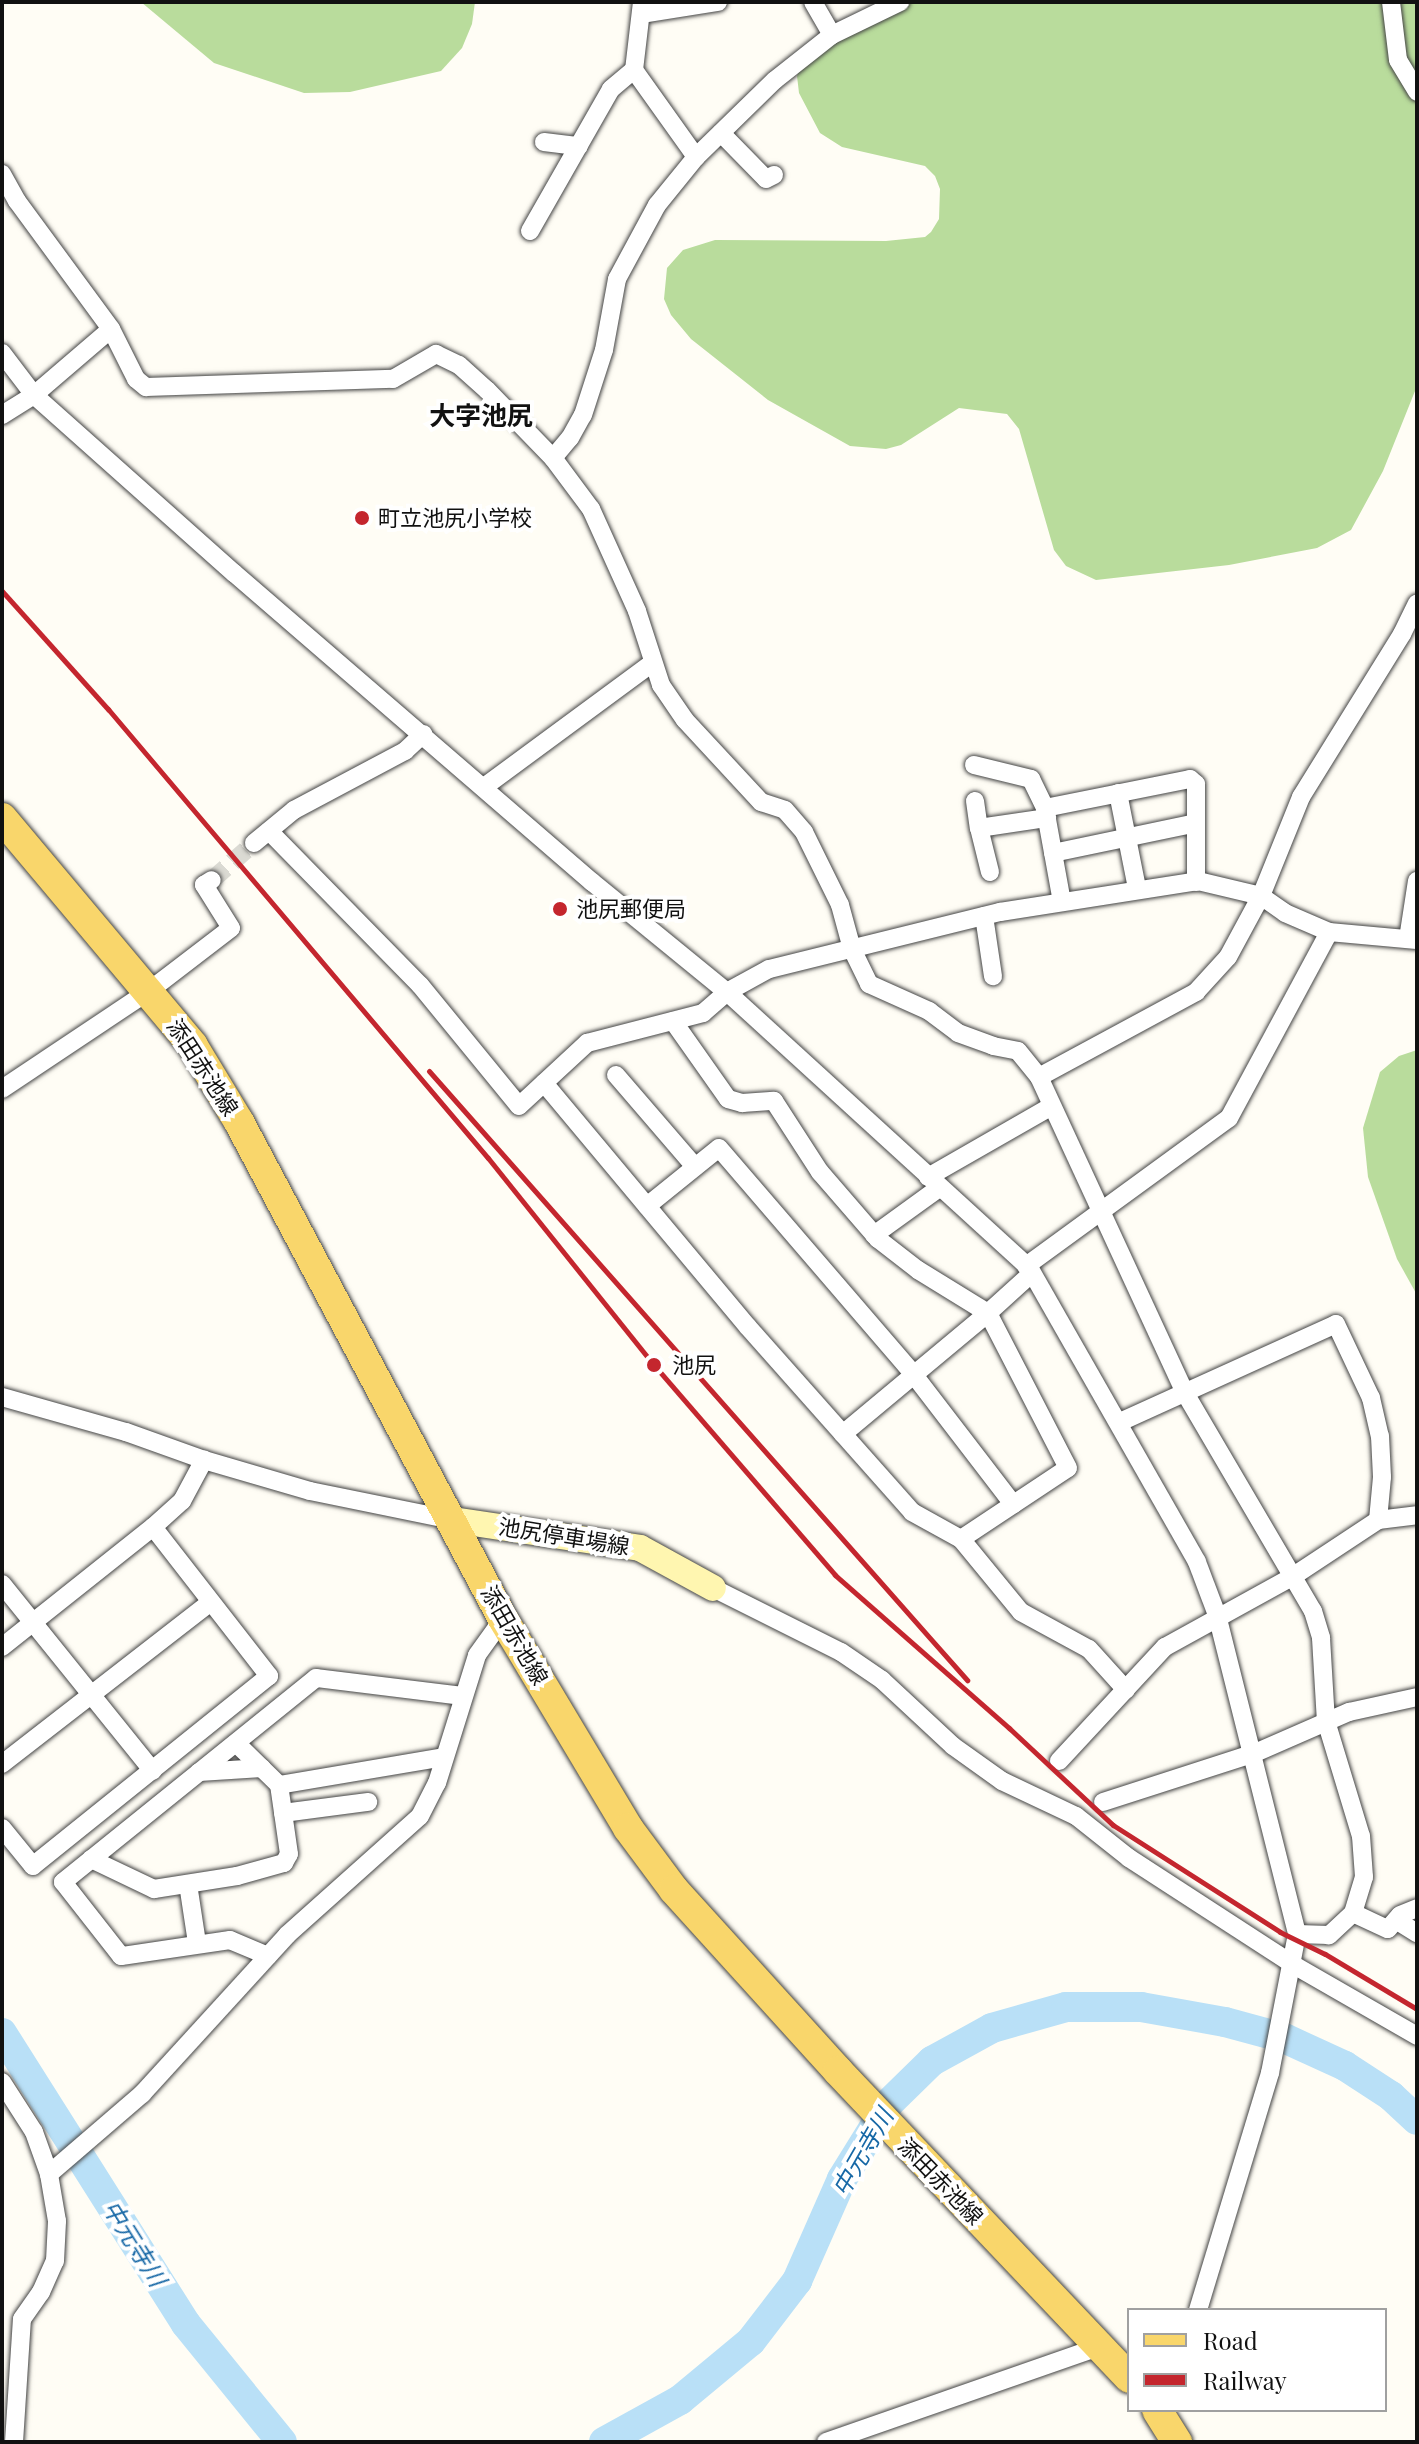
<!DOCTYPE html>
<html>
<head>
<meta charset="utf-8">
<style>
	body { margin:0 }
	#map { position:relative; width:1419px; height:2444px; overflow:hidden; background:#fffdf5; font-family:"Playfair Display","Noto Sans JP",serif }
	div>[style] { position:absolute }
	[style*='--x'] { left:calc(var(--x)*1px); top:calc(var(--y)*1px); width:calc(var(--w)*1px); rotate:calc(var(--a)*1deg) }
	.forest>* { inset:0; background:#b9dc9c }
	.river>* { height:30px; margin:-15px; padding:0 15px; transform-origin:15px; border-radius:15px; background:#b9e0f7 }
	.street-tunnel>* { height:18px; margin-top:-9px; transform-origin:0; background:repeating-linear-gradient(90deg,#dbdad3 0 18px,transparent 0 27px) }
	.roads { filter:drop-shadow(0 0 2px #444) drop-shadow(0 0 2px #444) }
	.street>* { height:18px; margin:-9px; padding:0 9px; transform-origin:9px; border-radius:9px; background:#fff }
	.secondary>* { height:26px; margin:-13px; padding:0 13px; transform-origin:13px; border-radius:13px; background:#fff6b0 }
	.primary>* { height:30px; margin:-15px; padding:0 15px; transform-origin:15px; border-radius:15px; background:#f9d66b }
	.rail>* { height:5px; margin:-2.5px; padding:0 2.5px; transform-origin:2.5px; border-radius:2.5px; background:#c4262e }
	.dots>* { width:22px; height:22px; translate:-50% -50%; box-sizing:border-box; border:4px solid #fff; border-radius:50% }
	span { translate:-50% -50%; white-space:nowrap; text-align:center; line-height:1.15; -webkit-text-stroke:8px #fff; paint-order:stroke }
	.poi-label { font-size:22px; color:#111 }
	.left { translate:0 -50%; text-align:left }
	.street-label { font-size:22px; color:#111 }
	.water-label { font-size:24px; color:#1768a6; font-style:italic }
	.quarter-label { font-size:26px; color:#111; font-weight:700 }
	.frame { position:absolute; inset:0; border:4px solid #111; pointer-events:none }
	.legend { position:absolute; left:1127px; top:2308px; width:260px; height:104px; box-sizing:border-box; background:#fff; border:2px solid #a0a0a0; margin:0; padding:10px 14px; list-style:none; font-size:24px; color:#111 }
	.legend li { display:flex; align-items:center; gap:16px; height:40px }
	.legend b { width:40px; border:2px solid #a0a0a0 }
</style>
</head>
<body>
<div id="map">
	<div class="forest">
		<div style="clip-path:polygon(141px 2px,475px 2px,472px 24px,462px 48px,441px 71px,350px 92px,304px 93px,214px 63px)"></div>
		<div style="clip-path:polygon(887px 2px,1417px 2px,1417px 386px,1383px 471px,1351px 530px,1317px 548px,1229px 565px,1096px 580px,1066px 566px,1054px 550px,1019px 429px,1007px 414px,959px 408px,901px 445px,886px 449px,850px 446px,768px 400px,691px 339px,671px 315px,664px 299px,667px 268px,683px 250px,715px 240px,886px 241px,925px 237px,931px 232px,939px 219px,940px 189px,935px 176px,925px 166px,842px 147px,820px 133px,799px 93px,797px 76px,803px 61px)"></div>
		<div style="clip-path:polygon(1417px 1050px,1417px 1295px,1397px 1259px,1368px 1177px,1363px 1128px,1380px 1072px,1399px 1056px)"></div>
	</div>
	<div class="river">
		<div style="--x:2;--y:2033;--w:344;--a:57.7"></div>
		<div style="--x:186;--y:2324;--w:152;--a:50.9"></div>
		<div style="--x:604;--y:2442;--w:87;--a:-28.9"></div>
		<div style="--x:680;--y:2400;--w:92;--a:-39.7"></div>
		<div style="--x:751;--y:2341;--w:76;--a:-52.5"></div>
		<div style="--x:797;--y:2281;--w:111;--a:-66.2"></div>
		<div style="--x:842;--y:2179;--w:89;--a:-58.3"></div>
		<div style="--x:889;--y:2103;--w:60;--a:-44.3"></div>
		<div style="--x:932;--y:2061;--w:68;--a:-28.8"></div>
		<div style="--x:992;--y:2028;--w:77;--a:-15.8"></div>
		<div style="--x:1066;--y:2007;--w:75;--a:0"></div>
		<div style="--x:1141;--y:2007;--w:85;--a:10.1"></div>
		<div style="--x:1225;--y:2022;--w:61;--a:15.2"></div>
		<div style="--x:1284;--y:2038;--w:67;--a:24.7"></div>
		<div style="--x:1345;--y:2066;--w:55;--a:33.1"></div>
		<div style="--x:1391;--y:2096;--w:35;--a:43"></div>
	</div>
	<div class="street-tunnel">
		<div style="--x:212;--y:880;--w:56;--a:-41.4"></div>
	</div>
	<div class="roads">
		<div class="street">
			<div style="--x:642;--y:2;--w:68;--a:96.7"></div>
			<div style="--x:634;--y:70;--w:107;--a:54.5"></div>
			<div style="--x:813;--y:2;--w:38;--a:60"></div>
			<div style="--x:1391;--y:2;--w:58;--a:83.1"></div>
			<div style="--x:1398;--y:60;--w:37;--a:59"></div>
			<div style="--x:641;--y:14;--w:78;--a:-8.9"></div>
			<div style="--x:721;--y:133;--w:64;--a:45.6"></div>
			<div style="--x:766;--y:179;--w:9;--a:-27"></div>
			<div style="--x:544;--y:142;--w:35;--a:7"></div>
			<div style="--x:2;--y:174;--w:31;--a:61"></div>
			<div style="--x:17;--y:201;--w:159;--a:53.7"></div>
			<div style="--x:111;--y:329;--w:56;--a:63.4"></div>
			<div style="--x:136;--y:379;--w:13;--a:39"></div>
			<div style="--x:146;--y:387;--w:247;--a:-1.9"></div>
			<div style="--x:393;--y:379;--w:50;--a:-30.2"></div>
			<div style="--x:436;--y:354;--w:25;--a:26"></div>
			<div style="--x:459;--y:365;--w:38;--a:42"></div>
			<div style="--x:487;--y:390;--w:95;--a:45.9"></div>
			<div style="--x:553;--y:458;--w:64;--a:53.3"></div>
			<div style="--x:591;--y:509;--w:112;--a:65.7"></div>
			<div style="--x:637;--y:611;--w:78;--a:72"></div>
			<div style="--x:661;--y:685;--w:42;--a:55.6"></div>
			<div style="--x:685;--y:720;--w:112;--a:47.2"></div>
			<div style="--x:761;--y:802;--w:25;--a:18"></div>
			<div style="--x:785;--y:810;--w:29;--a:49"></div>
			<div style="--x:804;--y:832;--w:81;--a:63.7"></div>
			<div style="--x:840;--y:905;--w:46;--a:74.7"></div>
			<div style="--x:852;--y:949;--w:39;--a:64"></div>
			<div style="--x:869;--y:984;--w:66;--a:24.2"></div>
			<div style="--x:929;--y:1011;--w:36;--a:37"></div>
			<div style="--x:958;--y:1033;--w:37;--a:20"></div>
			<div style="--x:993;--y:1046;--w:25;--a:11"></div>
			<div style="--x:1018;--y:1051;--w:33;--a:51"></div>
			<div style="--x:1039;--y:1077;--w:348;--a:65.2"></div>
			<div style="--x:1185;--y:1393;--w:253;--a:59.6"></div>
			<div style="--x:1313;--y:1611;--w:28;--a:73"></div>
			<div style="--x:1321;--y:1638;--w:83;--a:86.6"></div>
			<div style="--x:1326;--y:1721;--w:120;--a:73.1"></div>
			<div style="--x:1361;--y:1836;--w:41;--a:85.8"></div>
			<div style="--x:1364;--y:1877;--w:38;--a:107"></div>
			<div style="--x:1353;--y:1913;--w:33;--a:137"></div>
			<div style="--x:1329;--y:1935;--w:32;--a:-178"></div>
			<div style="--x:530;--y:231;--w:163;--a:-60.3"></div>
			<div style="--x:611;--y:89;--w:30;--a:-40"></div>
			<div style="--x:2;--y:353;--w:53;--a:52.7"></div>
			<div style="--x:34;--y:395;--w:268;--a:41.7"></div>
			<div style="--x:234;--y:573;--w:473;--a:40.8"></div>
			<div style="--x:592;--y:882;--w:174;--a:39.2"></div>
			<div style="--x:727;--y:992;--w:411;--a:42.4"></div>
			<div style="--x:1030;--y:1269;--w:337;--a:60.3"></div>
			<div style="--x:1197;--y:1562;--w:57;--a:69.3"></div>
			<div style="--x:1217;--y:1615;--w:329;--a:75.9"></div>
			<div style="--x:1297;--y:1934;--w:142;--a:101"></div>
			<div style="--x:1270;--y:2073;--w:248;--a:106.9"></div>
			<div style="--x:2;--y:415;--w:38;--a:-32"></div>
			<div style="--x:34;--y:395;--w:101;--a:-40.6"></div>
			<div style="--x:553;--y:458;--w:26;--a:-50"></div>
			<div style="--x:570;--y:438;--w:26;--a:-61"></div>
			<div style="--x:583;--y:415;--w:68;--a:-72.1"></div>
			<div style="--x:604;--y:350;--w:72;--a:-79.6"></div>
			<div style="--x:617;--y:279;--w:84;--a:-61.6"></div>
			<div style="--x:657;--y:205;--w:62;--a:-50.9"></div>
			<div style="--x:696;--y:157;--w:110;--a:-44.3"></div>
			<div style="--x:775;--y:80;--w:73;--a:-38.3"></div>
			<div style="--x:832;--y:35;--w:76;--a:-25.9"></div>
			<div style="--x:974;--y:765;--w:59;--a:13.8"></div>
			<div style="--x:1031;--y:779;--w:32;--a:64"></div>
			<div style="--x:484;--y:787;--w:209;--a:-36.4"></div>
			<div style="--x:1118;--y:793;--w:97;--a:78.7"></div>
			<div style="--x:975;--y:801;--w:27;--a:82"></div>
			<div style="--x:269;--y:831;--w:216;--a:45.6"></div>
			<div style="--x:420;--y:985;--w:156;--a:50.7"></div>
			<div style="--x:519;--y:1106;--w:93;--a:-42.8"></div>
			<div style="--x:587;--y:1043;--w:120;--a:-14.5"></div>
			<div style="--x:703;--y:1013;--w:32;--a:-41"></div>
			<div style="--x:727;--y:992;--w:48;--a:-28.7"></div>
			<div style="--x:769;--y:969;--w:238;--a:-13.9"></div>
			<div style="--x:1000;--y:912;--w:200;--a:-8.9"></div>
			<div style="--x:1198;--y:881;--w:65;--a:13.4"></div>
			<div style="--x:1261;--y:896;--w:29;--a:35"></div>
			<div style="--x:1285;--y:913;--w:48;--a:23.4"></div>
			<div style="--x:1329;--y:932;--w:88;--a:5.2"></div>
			<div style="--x:254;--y:843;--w:52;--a:-39.5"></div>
			<div style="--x:294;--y:810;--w:126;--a:-28"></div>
			<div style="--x:405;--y:751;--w:25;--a:-43"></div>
			<div style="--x:1053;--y:853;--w:146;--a:-11.8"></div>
			<div style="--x:990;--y:872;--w:45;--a:-104"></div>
			<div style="--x:979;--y:828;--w:69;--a:-8.4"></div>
			<div style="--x:1062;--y:902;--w:96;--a:-100.3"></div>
			<div style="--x:1045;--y:808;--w:148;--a:-11.3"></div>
			<div style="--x:1190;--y:779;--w:8;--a:40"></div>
			<div style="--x:1196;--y:784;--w:98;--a:90"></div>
			<div style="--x:984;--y:916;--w:61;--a:81.5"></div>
			<div style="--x:1408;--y:939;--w:59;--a:-81.2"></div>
			<div style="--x:673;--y:1021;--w:95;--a:54.8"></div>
			<div style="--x:728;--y:1099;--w:15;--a:16"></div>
			<div style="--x:742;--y:1103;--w:32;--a:-4"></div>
			<div style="--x:774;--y:1101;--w:85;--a:57.1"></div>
			<div style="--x:820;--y:1172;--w:89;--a:49.1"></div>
			<div style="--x:878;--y:1239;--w:51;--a:37.8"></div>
			<div style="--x:918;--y:1270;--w:82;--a:31.6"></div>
			<div style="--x:988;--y:1313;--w:189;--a:140.2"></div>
			<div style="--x:616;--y:1075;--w:121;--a:49.3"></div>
			<div style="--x:1039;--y:1077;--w:179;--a:-28.4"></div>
			<div style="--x:1196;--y:992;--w:47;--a:-47.6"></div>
			<div style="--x:1228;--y:957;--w:69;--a:-61.6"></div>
			<div style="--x:1261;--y:896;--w:107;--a:-68"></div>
			<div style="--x:1301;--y:797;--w:192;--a:-58.2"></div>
			<div style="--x:1402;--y:634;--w:34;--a:-64"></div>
			<div style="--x:544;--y:1083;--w:318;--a:50.1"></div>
			<div style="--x:748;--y:1327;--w:247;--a:48.4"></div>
			<div style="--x:912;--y:1512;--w:56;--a:28.9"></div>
			<div style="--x:961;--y:1539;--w:128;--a:-33.6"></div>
			<div style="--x:1068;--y:1468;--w:174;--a:-117.3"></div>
			<div style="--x:988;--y:1313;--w:59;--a:-42.3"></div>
			<div style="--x:2;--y:1089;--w:177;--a:-33.7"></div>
			<div style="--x:149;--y:991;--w:103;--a:-37.5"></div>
			<div style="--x:231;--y:928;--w:51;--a:-122.1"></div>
			<div style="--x:204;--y:885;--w:9;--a:-32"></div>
			<div style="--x:928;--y:1177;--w:141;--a:-29.8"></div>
			<div style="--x:647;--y:1206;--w:92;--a:-38.9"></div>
			<div style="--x:719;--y:1148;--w:299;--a:49.3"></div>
			<div style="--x:914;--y:1375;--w:163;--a:52.5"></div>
			<div style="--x:874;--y:1235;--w:80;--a:-35.9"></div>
			<div style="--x:1026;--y:1266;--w:251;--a:-36.1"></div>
			<div style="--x:1229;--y:1118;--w:211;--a:-61.7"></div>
			<div style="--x:2;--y:1397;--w:129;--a:15.8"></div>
			<div style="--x:126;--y:1432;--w:83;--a:19.7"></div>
			<div style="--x:204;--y:1460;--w:110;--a:16.3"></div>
			<div style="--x:310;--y:1491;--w:146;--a:11.5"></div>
			<div style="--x:1120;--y:1422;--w:237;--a:-24.4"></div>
			<div style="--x:1336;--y:1324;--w:82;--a:64.7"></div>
			<div style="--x:1371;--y:1398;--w:39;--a:77"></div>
			<div style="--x:1380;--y:1436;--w:41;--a:87.2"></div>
			<div style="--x:1382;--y:1477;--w:43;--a:95.3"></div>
			<div style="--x:153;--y:1527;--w:39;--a:-42"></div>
			<div style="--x:182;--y:1501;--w:47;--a:-61.8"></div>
			<div style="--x:961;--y:1539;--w:94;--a:50.6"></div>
			<div style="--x:1021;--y:1612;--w:77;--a:28.6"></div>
			<div style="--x:1089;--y:1649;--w:55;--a:47.9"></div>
			<div style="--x:2;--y:1584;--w:240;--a:51.1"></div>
			<div style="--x:713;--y:1588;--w:143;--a:26.6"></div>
			<div style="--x:841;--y:1652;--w:50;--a:34.3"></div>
			<div style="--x:882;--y:1680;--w:97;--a:42.9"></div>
			<div style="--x:953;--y:1746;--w:60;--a:35.5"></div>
			<div style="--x:1002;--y:1781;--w:82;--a:25.3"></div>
			<div style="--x:1076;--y:1816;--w:68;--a:38.4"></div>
			<div style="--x:1129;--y:1858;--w:194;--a:33"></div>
			<div style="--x:1292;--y:1964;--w:144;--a:29.9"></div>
			<div style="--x:2;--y:1647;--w:193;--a:-38.5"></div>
			<div style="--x:153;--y:1527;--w:189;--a:52.1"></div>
			<div style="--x:269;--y:1676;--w:303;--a:141.2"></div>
			<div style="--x:33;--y:1866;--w:49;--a:-129.2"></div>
			<div style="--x:236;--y:1743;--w:60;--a:44.3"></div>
			<div style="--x:279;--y:1785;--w:167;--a:-9.6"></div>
			<div style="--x:1059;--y:1761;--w:156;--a:-47.1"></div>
			<div style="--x:1165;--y:1647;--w:145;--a:-28.9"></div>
			<div style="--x:1292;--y:1577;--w:103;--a:-33.5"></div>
			<div style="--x:1378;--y:1520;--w:39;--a:-7"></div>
			<div style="--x:2;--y:1764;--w:264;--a:-37.8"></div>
			<div style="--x:199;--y:1772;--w:63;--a:-3.6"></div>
			<div style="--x:1103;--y:1802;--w:160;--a:-17.9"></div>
			<div style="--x:1255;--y:1753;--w:103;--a:-23.6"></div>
			<div style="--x:1349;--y:1712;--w:70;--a:-12.4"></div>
			<div style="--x:283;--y:1813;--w:86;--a:-7.4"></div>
			<div style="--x:91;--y:1859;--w:70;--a:25.5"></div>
			<div style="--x:154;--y:1889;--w:84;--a:-8.9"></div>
			<div style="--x:237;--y:1876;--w:49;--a:-15.5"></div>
			<div style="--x:284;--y:1863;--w:10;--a:-61"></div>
			<div style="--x:289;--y:1854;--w:70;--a:-98.2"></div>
			<div style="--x:188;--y:1884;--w:60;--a:81.3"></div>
			<div style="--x:1353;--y:1913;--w:38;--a:25"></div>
			<div style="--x:1388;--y:1929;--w:18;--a:-49"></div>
			<div style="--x:1400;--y:1915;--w:18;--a:-22"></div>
			<div style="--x:1396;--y:1920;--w:25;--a:32"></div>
			<div style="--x:268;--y:1956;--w:41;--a:-157.2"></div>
			<div style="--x:230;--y:1940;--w:110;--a:171.6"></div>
			<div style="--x:121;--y:1956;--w:94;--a:-128.1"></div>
			<div style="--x:63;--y:1882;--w:325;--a:-38.9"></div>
			<div style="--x:316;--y:1678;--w:147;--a:7"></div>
			<div style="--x:2;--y:2082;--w:59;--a:57.4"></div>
			<div style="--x:34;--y:2132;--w:45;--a:70.3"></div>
			<div style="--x:14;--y:2442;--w:123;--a:-86.3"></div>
			<div style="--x:22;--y:2319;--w:33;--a:-55"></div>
			<div style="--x:41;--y:2292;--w:34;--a:-66"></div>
			<div style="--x:55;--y:2261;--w:40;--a:-87.1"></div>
			<div style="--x:57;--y:2221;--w:48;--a:-99.7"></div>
			<div style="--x:49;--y:2174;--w:123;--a:-40.7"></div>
			<div style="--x:142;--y:2094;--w:215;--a:-47.6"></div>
			<div style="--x:287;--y:1935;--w:178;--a:-41.8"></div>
			<div style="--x:420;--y:1816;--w:37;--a:-63"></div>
			<div style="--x:437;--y:1783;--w:134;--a:-72.6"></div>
			<div style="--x:477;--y:1655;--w:44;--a:-54.2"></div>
			<div style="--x:826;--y:2442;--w:291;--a:-19.2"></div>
		</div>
		<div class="secondary">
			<div style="--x:453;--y:1520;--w:189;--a:8.5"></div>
			<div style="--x:640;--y:1548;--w:83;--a:28.7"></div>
		</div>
		<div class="primary">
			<div style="--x:2;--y:818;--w:297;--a:50"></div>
			<div style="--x:193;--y:1046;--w:89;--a:58.8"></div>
			<div style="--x:239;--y:1122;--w:563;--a:62.02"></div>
			<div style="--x:503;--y:1619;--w:244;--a:59.1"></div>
			<div style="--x:628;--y:1828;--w:77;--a:53.4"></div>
			<div style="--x:674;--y:1890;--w:244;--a:47.8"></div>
			<div style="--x:838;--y:2071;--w:423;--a:46.5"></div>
			<div style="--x:1157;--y:2410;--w:38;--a:58"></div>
		</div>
	</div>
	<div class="rail">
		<div style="--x:2;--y:591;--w:159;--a:48.1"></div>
		<div style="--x:108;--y:709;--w:588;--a:49.76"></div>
		<div style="--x:488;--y:1158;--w:265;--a:51.3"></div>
		<div style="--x:654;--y:1365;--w:277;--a:49.2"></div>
		<div style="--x:835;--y:1575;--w:232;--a:41.3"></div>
		<div style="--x:1009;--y:1728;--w:142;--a:43"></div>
		<div style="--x:1113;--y:1825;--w:198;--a:32.6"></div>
		<div style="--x:1280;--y:1932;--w:50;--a:26.1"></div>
		<div style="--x:1325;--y:1954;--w:107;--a:30.9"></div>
		<div style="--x:429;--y:1071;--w:813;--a:48.54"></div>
	</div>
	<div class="dots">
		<div style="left:362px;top:518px;background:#c4262e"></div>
		<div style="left:560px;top:909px;background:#c4262e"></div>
		<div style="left:654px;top:1365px;background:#c4262e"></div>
	</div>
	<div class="poi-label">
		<span class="left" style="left:378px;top:518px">町立池尻小学校</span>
		<span class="left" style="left:576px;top:909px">池尻郵便局</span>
		<span class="left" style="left:672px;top:1365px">池尻</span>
	</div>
	<div class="street-label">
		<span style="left:203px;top:1067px;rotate:57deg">添田赤池線</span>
		<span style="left:564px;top:1536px;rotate:9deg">池尻停車場線</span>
		<span style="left:515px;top:1635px;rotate:60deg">添田赤池線</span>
		<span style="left:941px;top:2181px;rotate:46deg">添田赤池線</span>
	</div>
	<div class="water-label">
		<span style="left:862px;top:2152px;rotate:-60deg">中元寺川</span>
		<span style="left:135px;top:2243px;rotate:58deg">中元寺川</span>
	</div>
	<div class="quarter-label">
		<span style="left:481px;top:415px">大字池尻</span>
	</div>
	<div class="frame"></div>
	<ul class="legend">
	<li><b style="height:10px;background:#f9d66b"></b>Road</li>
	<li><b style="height:10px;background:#c4262e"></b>Railway</li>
	</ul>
</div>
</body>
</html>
